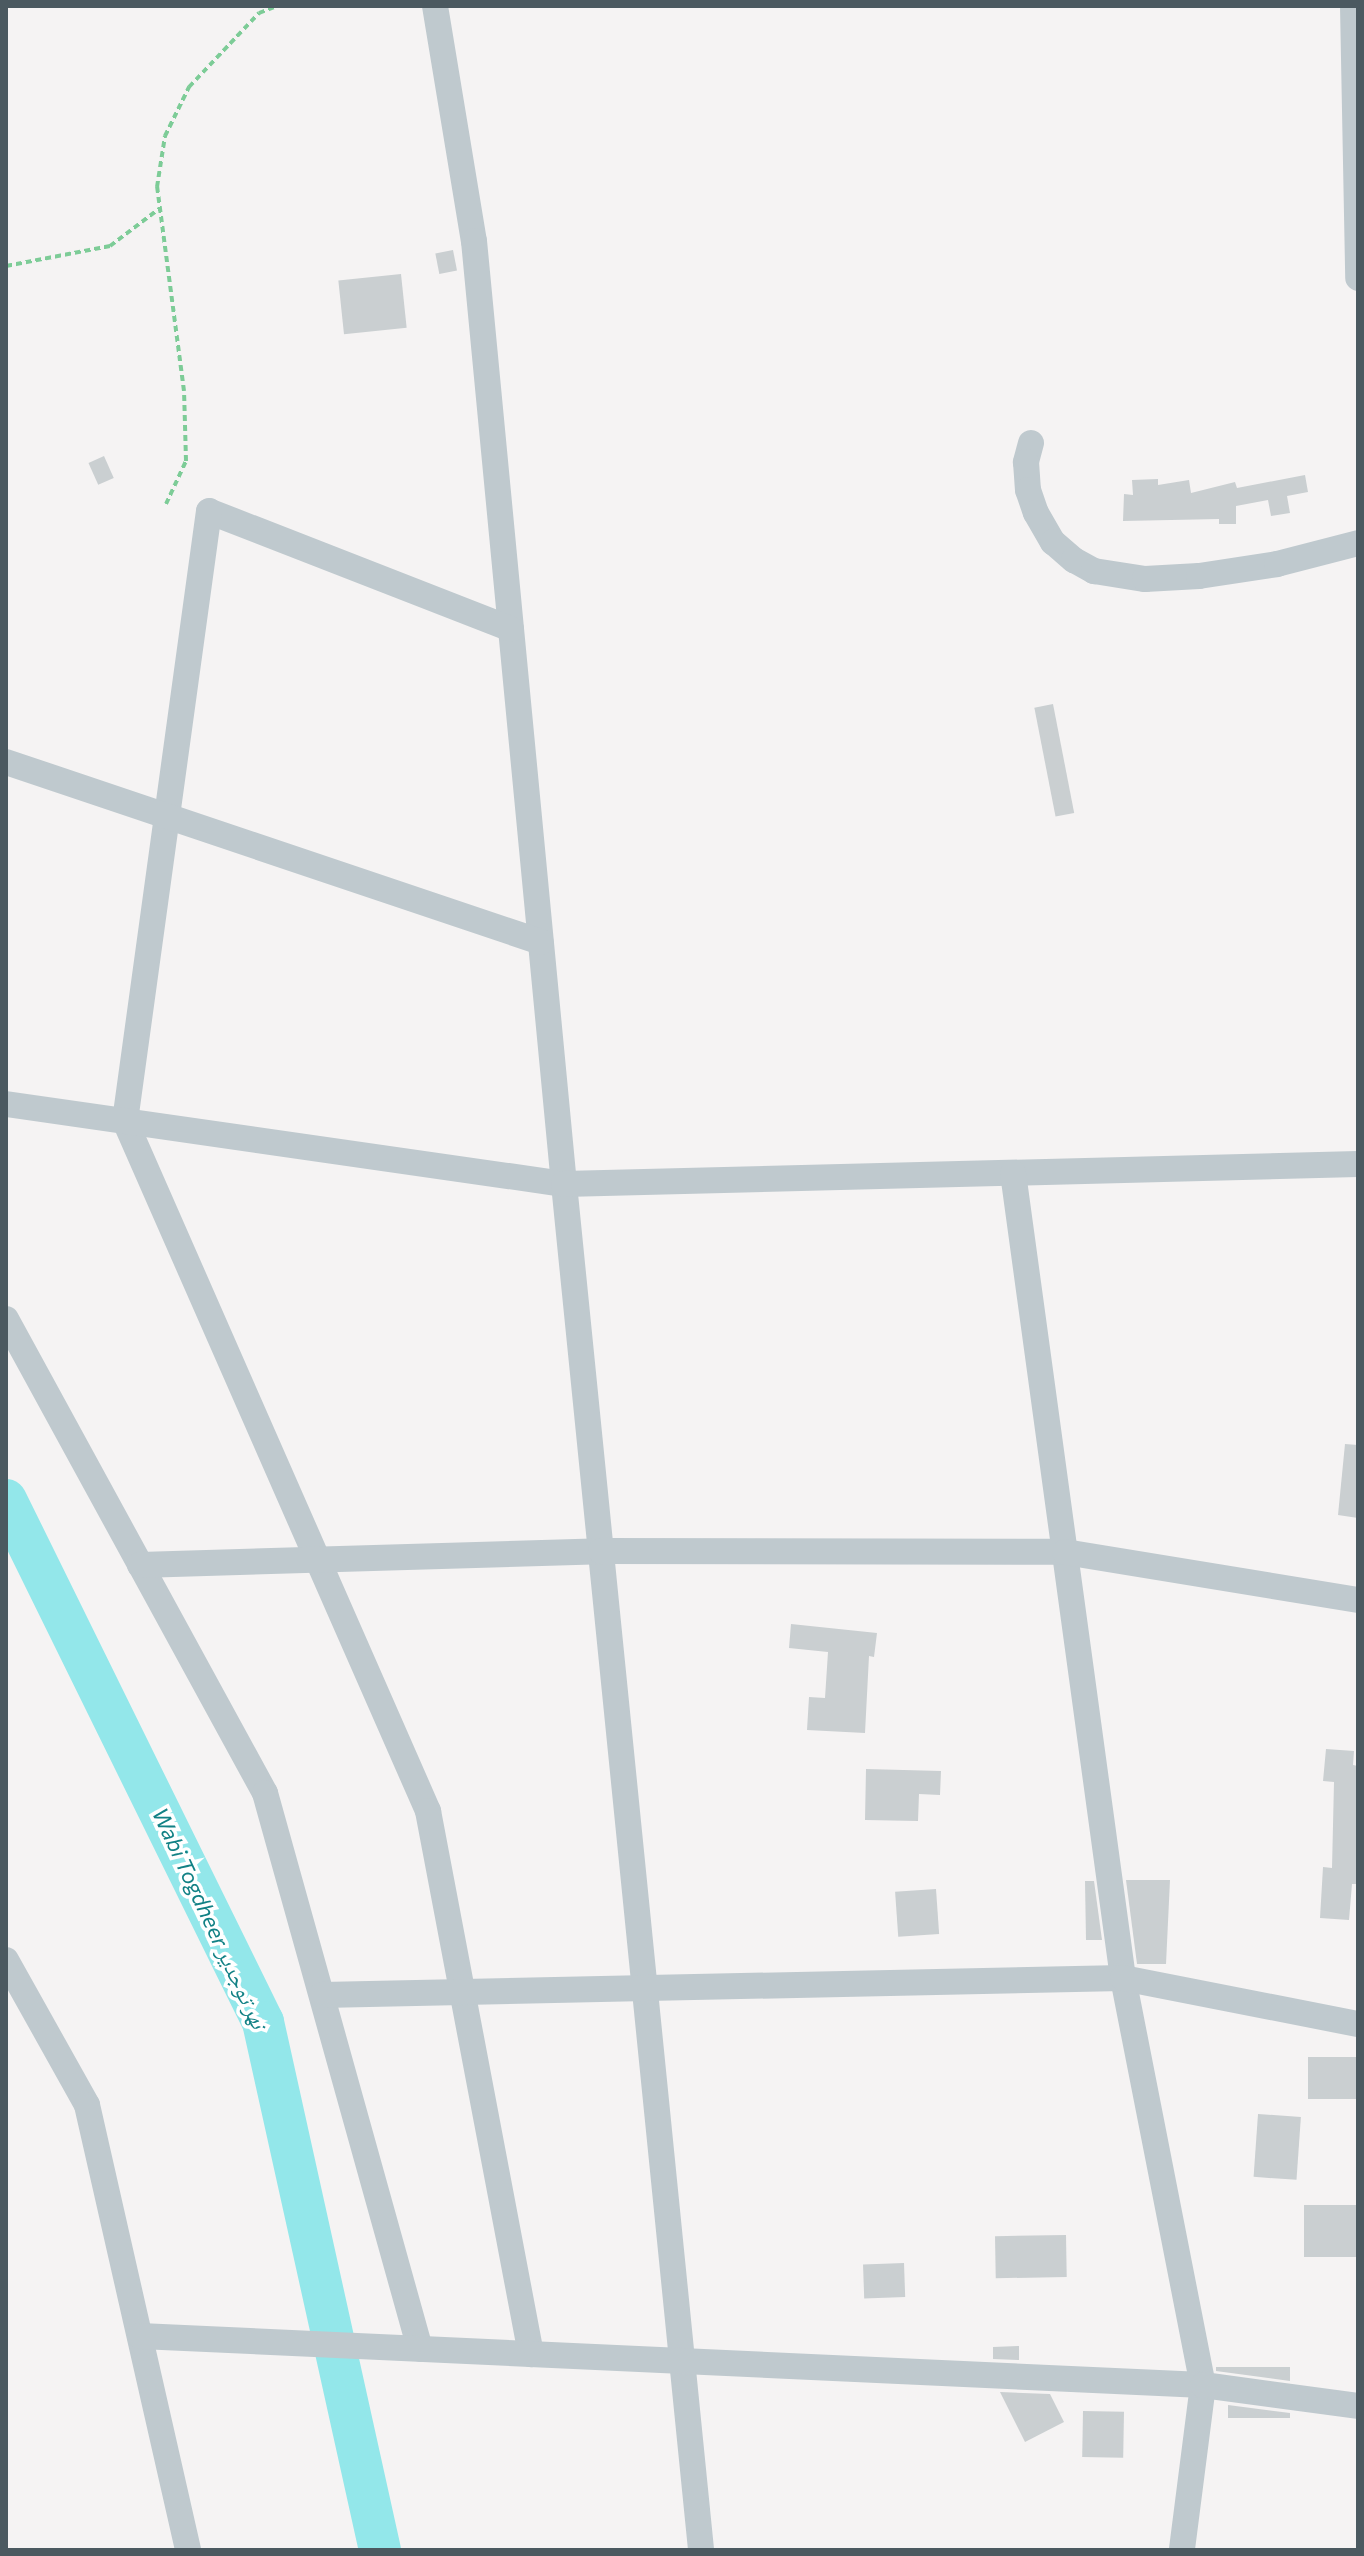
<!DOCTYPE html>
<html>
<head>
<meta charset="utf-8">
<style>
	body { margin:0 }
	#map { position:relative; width:1364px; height:2556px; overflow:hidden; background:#f5f3f3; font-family:Commissioner,"Noto Naskh Arabic",sans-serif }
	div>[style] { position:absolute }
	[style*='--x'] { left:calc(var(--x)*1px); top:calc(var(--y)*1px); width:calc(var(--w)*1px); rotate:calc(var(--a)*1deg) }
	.river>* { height:42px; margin:-21px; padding:0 21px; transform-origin:21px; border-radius:21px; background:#93e7ea }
	.building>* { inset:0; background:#cacfd1; transform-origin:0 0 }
	.path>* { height:4px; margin-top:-2px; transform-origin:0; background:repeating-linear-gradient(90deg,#7dcc97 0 6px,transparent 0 10px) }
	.minor>* { height:26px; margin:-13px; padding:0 13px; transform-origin:13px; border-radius:13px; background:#bfc9ce }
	span { translate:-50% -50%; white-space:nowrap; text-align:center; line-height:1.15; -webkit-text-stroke:7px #fff; paint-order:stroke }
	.water-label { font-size:22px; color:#128185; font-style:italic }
	.frame { position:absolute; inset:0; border:8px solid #4b5960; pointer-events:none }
</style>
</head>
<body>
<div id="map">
	<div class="river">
		<div style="--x:6;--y:1500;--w:582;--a:63.79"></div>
		<div style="--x:263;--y:2022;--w:541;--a:77.51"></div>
	</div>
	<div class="building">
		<div style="left:453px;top:250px;width:21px;height:18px;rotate:79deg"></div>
		<div style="left:401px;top:274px;width:54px;height:63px;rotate:84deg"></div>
		<div style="left:104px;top:456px;width:24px;height:17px;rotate:66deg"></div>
		<div style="clip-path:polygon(1305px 475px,1308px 492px,1287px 496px,1290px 513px,1271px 516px,1268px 500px,1236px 506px,1236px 524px,1219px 524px,1219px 519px,1123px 521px,1124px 494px,1133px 495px,1132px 480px,1158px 479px,1158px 485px,1189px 480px,1191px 493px,1235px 482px,1237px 488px)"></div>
		<div style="left:1053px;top:704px;width:111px;height:19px;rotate:79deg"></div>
		<div style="clip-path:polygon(1345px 1444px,1358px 1445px,1358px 1518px,1338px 1515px)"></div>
		<div style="clip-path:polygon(791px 1624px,877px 1633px,874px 1657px,869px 1656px,865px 1733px,807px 1730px,809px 1697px,825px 1698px,828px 1652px,789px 1648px)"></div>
		<div style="clip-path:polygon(1326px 1749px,1354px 1751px,1353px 1765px,1358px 1766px,1358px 1884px,1352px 1884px,1349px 1920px,1320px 1918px,1323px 1867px,1332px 1868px,1334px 1782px,1323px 1781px)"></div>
		<div style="clip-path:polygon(866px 1769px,941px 1771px,940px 1795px,919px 1794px,918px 1821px,865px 1820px)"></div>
		<div style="clip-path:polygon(1126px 1880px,1170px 1880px,1166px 1964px,1137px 1964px)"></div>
		<div style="clip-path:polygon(1085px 1881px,1094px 1881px,1102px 1940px,1086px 1940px)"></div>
		<div style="left:936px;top:1889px;width:45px;height:41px;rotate:86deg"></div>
		<div style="left:1308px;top:2057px;width:50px;height:42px"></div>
		<div style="left:1258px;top:2114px;width:43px;height:63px;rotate:4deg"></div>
		<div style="left:1358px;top:2205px;width:52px;height:54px;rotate:90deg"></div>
		<div style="left:1066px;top:2235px;width:42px;height:71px;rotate:89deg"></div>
		<div style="left:904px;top:2263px;width:34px;height:41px;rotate:88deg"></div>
		<div style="clip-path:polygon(1019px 2346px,1019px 2360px,993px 2359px,993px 2347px)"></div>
		<div style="clip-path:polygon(1216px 2367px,1290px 2367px,1290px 2381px,1216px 2371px)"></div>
		<div style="clip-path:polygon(1000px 2392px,1050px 2394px,1064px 2422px,1025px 2442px)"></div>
		<div style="clip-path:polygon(1228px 2405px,1290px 2413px,1290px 2418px,1228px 2418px)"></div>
		<div style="left:1083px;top:2411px;width:41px;height:46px;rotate:1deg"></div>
	</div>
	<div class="path">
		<div style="--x:6;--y:266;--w:106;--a:-10.9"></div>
		<div style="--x:110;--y:246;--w:61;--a:-37.1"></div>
		<div style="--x:166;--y:504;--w:47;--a:-65.1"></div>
		<div style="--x:186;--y:461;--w:70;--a:-91.6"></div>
		<div style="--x:184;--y:391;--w:206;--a:-97.5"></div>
		<div style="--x:157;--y:187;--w:52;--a:-81.1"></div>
		<div style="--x:165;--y:136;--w:55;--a:-63.9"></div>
		<div style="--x:189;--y:87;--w:102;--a:-46.6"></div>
		<div style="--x:259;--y:13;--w:19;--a:-21"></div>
	</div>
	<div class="minor">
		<div style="--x:435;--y:6;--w:238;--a:80.6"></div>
		<div style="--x:474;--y:241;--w:947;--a:84.55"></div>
		<div style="--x:564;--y:1184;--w:1373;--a:84.27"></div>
		<div style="--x:1353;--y:6;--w:272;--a:88.9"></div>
		<div style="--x:1031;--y:443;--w:20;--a:105"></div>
		<div style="--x:1026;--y:462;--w:28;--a:86"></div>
		<div style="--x:1028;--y:490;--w:24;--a:71"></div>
		<div style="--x:1036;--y:513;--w:34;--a:60"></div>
		<div style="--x:1053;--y:542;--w:28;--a:41"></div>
		<div style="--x:1074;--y:560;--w:23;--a:29"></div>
		<div style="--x:1094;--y:571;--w:52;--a:8.9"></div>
		<div style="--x:1145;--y:579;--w:54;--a:-3.2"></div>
		<div style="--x:1199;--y:576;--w:79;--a:-8.7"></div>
		<div style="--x:1277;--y:564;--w:84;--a:-14.5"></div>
		<div style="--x:511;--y:629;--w:324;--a:-158.7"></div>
		<div style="--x:209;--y:511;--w:616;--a:97.84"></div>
		<div style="--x:125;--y:1121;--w:754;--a:66.29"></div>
		<div style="--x:428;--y:1811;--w:553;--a:79.26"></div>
		<div style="--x:6;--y:762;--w:564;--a:18.6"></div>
		<div style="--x:6;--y:1104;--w:564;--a:8.16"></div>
		<div style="--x:564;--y:1184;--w:794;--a:-1.44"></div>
		<div style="--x:1013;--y:1173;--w:812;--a:82.22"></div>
		<div style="--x:1123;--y:1978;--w:415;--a:78.9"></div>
		<div style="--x:1203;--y:2385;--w:166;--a:97.3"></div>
		<div style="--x:6;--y:1319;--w:540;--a:61.35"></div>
		<div style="--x:265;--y:1793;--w:577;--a:74.42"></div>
		<div style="--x:140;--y:1565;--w:461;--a:-1.7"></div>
		<div style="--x:601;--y:1551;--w:464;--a:0.1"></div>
		<div style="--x:1065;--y:1552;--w:297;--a:9.3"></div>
		<div style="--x:6;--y:1960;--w:166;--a:60.8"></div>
		<div style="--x:87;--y:2105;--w:456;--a:77.2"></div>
		<div style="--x:322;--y:1995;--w:801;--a:-1.22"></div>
		<div style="--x:1123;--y:1978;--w:239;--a:11.1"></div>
		<div style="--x:140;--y:2336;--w:1064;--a:2.64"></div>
		<div style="--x:1203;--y:2385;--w:156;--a:7.7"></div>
	</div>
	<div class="water-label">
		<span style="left:210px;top:1918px;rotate:65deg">Wabi Togdheer نهر توجدير</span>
	</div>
	<div class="frame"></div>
</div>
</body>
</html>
